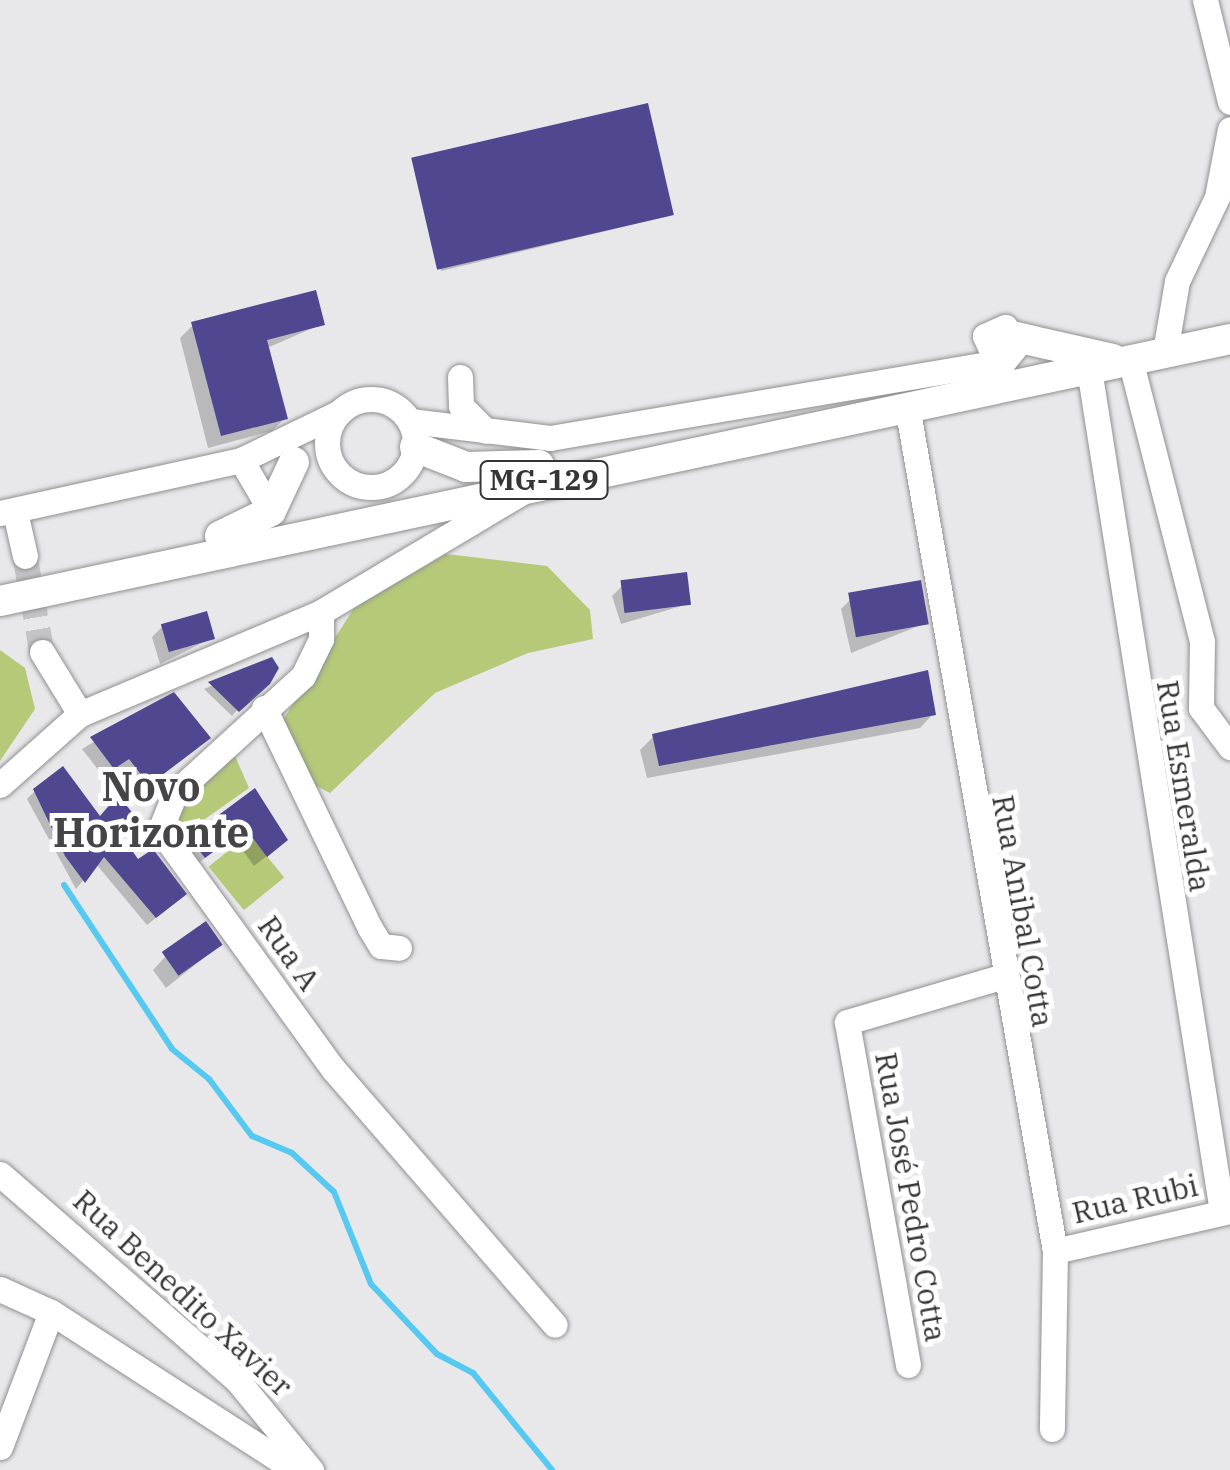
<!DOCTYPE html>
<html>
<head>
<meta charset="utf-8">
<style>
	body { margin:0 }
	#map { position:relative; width:1230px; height:1470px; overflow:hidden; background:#e8e8ea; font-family:"IBM Plex Serif",serif }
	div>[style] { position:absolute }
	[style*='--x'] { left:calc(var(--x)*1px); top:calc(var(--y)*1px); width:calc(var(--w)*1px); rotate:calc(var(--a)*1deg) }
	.green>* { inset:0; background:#b5c979; transform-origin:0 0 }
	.shadow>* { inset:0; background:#0003 }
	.stream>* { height:6px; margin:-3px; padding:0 3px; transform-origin:3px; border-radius:3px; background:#55c9f0 }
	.building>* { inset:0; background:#4f4790; transform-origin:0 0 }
	.minor-tunnel>* { height:25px; margin-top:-12.5px; transform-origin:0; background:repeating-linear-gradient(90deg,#c4c4c6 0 25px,transparent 0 37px) }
	.roads { filter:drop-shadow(0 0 2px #909092) drop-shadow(0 0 2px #909092) }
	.minor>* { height:25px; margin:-12.5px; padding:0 12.5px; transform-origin:12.5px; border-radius:12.5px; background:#fff }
	.minor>.ring { margin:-12.5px; padding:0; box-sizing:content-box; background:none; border:25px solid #fff; border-radius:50% }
	.major>* { height:30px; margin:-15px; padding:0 15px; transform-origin:15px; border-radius:15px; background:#fff }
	span { translate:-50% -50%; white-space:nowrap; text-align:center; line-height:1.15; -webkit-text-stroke:10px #fff; paint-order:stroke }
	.shield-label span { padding:2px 8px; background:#fff; border:2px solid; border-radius:8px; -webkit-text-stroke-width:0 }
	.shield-label { font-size:28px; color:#353536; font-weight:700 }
	.street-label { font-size:30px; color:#353536 }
	.district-label { font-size:40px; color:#454547; font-weight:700 }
</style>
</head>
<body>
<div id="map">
	<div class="green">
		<div style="clip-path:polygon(446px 554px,547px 566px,590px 610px,593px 639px,528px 653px,435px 693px,330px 793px,314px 785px,279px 726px,354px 608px)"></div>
		<div style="clip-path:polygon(0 650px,25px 668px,35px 709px,0 761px)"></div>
		<div style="clip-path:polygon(235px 756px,249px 788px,175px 840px,172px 806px)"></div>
		<div style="left:249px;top:834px;width:56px;height:52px;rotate:51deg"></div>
	</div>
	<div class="shadow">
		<div style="clip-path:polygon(413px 164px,668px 216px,441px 271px)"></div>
		<div style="clip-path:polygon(322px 324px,267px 348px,285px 418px,272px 431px,208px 448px,180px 338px,193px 325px)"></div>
		<div style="clip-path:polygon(622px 586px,688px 604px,621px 624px,612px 596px)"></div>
		<div style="clip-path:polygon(851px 599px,926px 623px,851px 653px,841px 609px)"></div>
		<div style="clip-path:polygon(162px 627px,212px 638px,160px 664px,152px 637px)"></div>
		<div style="clip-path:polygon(271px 660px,276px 668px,232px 716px,204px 689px)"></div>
		<div style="clip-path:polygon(173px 695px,198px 748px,138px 793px,118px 767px,104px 777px,82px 749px)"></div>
		<div style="clip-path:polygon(933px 714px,920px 728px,647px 778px,640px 750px,653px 737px)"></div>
		<div style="clip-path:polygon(35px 791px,99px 819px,176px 902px,147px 925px,96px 864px,76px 889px,27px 799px)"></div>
		<div style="clip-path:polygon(255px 792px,273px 851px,254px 866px,233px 837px,193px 867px,180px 850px)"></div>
		<div style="clip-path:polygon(220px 945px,166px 988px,153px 970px,166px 956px)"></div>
	</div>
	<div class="stream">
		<div style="--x:64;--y:885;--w:196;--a:56.6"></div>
		<div style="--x:172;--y:1049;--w:48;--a:39"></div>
		<div style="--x:209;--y:1079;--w:71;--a:53"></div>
		<div style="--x:252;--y:1136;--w:43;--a:23"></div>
		<div style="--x:292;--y:1153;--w:57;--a:42.9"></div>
		<div style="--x:334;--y:1192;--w:99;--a:68.1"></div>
		<div style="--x:371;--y:1284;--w:96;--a:46.7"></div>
		<div style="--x:437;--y:1354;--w:41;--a:27.8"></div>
		<div style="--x:473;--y:1373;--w:125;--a:50.8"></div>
	</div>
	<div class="building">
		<div style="left:648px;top:103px;width:115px;height:243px;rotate:77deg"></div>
		<div style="clip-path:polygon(316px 290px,325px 325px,267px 340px,288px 419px,221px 436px,191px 322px)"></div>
		<div style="left:687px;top:572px;width:33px;height:67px;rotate:83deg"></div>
		<div style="left:921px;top:580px;width:45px;height:74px;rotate:80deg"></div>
		<div style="left:207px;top:611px;width:29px;height:48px;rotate:74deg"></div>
		<div style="clip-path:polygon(272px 657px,279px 668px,270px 684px,239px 712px,208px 682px)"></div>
		<div style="clip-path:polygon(928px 670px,936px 715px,659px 766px,652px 734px)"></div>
		<div style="clip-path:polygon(174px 692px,211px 738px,149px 785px,129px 759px,114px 769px,90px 737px)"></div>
		<div style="clip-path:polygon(63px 766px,100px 816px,118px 795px,135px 816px,121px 835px,138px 859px,153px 849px,187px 894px,156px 918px,104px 857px,85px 883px,65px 856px,33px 789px)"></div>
		<div style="clip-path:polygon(255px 788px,288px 840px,267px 857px,245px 828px,205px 858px,189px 837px)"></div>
		<div style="left:206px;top:921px;width:29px;height:54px;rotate:55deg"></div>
	</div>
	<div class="minor-tunnel">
		<div style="--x:25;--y:556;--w:97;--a:80"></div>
	</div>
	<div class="roads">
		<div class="minor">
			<div style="--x:1205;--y:0;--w:105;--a:76.2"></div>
			<div style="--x:1165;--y:352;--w:72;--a:-80.4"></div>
			<div style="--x:1177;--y:281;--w:93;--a:-64.5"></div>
			<div style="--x:1217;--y:197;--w:69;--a:-79.2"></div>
			<div style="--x:1130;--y:359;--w:292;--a:75.7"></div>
			<div style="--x:1202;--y:642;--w:66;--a:90.9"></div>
			<div style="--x:1201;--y:708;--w:49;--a:53.4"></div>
			<div style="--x:1089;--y:369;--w:853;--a:81.03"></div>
			<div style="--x:460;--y:377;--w:29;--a:88"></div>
			<div style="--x:461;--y:406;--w:35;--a:45"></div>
			<div class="ring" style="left:327px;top:399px;width:63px;height:63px"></div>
			<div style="--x:907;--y:406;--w:858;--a:80.07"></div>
			<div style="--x:1055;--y:1251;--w:178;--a:91"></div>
			<div style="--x:410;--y:421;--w:141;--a:6.9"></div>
			<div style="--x:550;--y:438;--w:460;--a:-9.6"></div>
			<div style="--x:1004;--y:361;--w:22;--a:-51"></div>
			<div style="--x:1018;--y:344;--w:21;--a:-127"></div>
			<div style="--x:1005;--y:327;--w:22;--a:156"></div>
			<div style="--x:985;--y:336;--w:27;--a:66"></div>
			<div style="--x:241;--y:460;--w:59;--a:59.5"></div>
			<div style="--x:15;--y:512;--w:45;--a:77.2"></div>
			<div style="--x:0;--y:513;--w:247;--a:-12.4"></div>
			<div style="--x:241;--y:460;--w:110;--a:-25.9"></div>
			<div style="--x:321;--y:612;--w:27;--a:90"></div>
			<div style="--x:321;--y:639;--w:41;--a:115.9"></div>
			<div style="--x:303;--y:676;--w:173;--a:137.6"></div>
			<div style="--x:175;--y:793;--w:40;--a:112"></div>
			<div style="--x:160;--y:830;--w:296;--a:54.1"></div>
			<div style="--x:334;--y:1070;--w:337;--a:49.1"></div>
			<div style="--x:42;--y:652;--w:73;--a:58.5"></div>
			<div style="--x:264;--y:708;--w:244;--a:64.3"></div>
			<div style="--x:370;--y:928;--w:21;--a:59"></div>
			<div style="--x:381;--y:946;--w:18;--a:6"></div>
			<div style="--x:0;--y:785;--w:107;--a:-41.6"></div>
			<div style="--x:80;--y:714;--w:262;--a:-22.9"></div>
			<div style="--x:321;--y:612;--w:233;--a:-30.8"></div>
			<div style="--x:0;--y:1174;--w:314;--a:41"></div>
			<div style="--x:237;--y:1380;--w:117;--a:50.6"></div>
			<div style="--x:1055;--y:1251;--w:180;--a:-12.9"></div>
			<div style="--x:0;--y:1289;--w:56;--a:24.3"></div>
			<div style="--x:51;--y:1312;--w:291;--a:32.9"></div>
			<div style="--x:908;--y:1365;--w:348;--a:-100.1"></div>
			<div style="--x:847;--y:1022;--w:160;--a:-16.3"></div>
			<div style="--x:0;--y:1447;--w:144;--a:-69.3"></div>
		</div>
		<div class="major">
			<div style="--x:1016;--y:337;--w:99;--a:12.8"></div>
			<div style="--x:415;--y:447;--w:55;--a:21.4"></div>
			<div style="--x:466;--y:467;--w:73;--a:-1.6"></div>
			<div style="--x:220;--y:536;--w:57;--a:-26.1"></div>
			<div style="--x:271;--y:511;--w:54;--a:-64.9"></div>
			<div style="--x:0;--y:601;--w:1258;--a:-12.02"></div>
		</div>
	</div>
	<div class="shield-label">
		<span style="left:544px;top:480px">MG-129</span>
	</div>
	<div class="street-label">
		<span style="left:1184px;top:786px;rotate:81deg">Rua Esmeralda</span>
		<span style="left:1023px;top:911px;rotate:80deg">Rua Anibal Cotta</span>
		<span style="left:289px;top:953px;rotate:55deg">Rua A</span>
		<span style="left:911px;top:1197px;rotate:80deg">Rua José Pedro Cotta</span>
		<span style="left:1135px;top:1199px;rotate:-13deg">Rua Rubi</span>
		<span style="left:183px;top:1293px;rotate:43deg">Rua Benedito Xavier</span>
	</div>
	<div class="district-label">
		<span style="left:151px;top:809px">Novo<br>Horizonte</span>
	</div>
</div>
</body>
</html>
